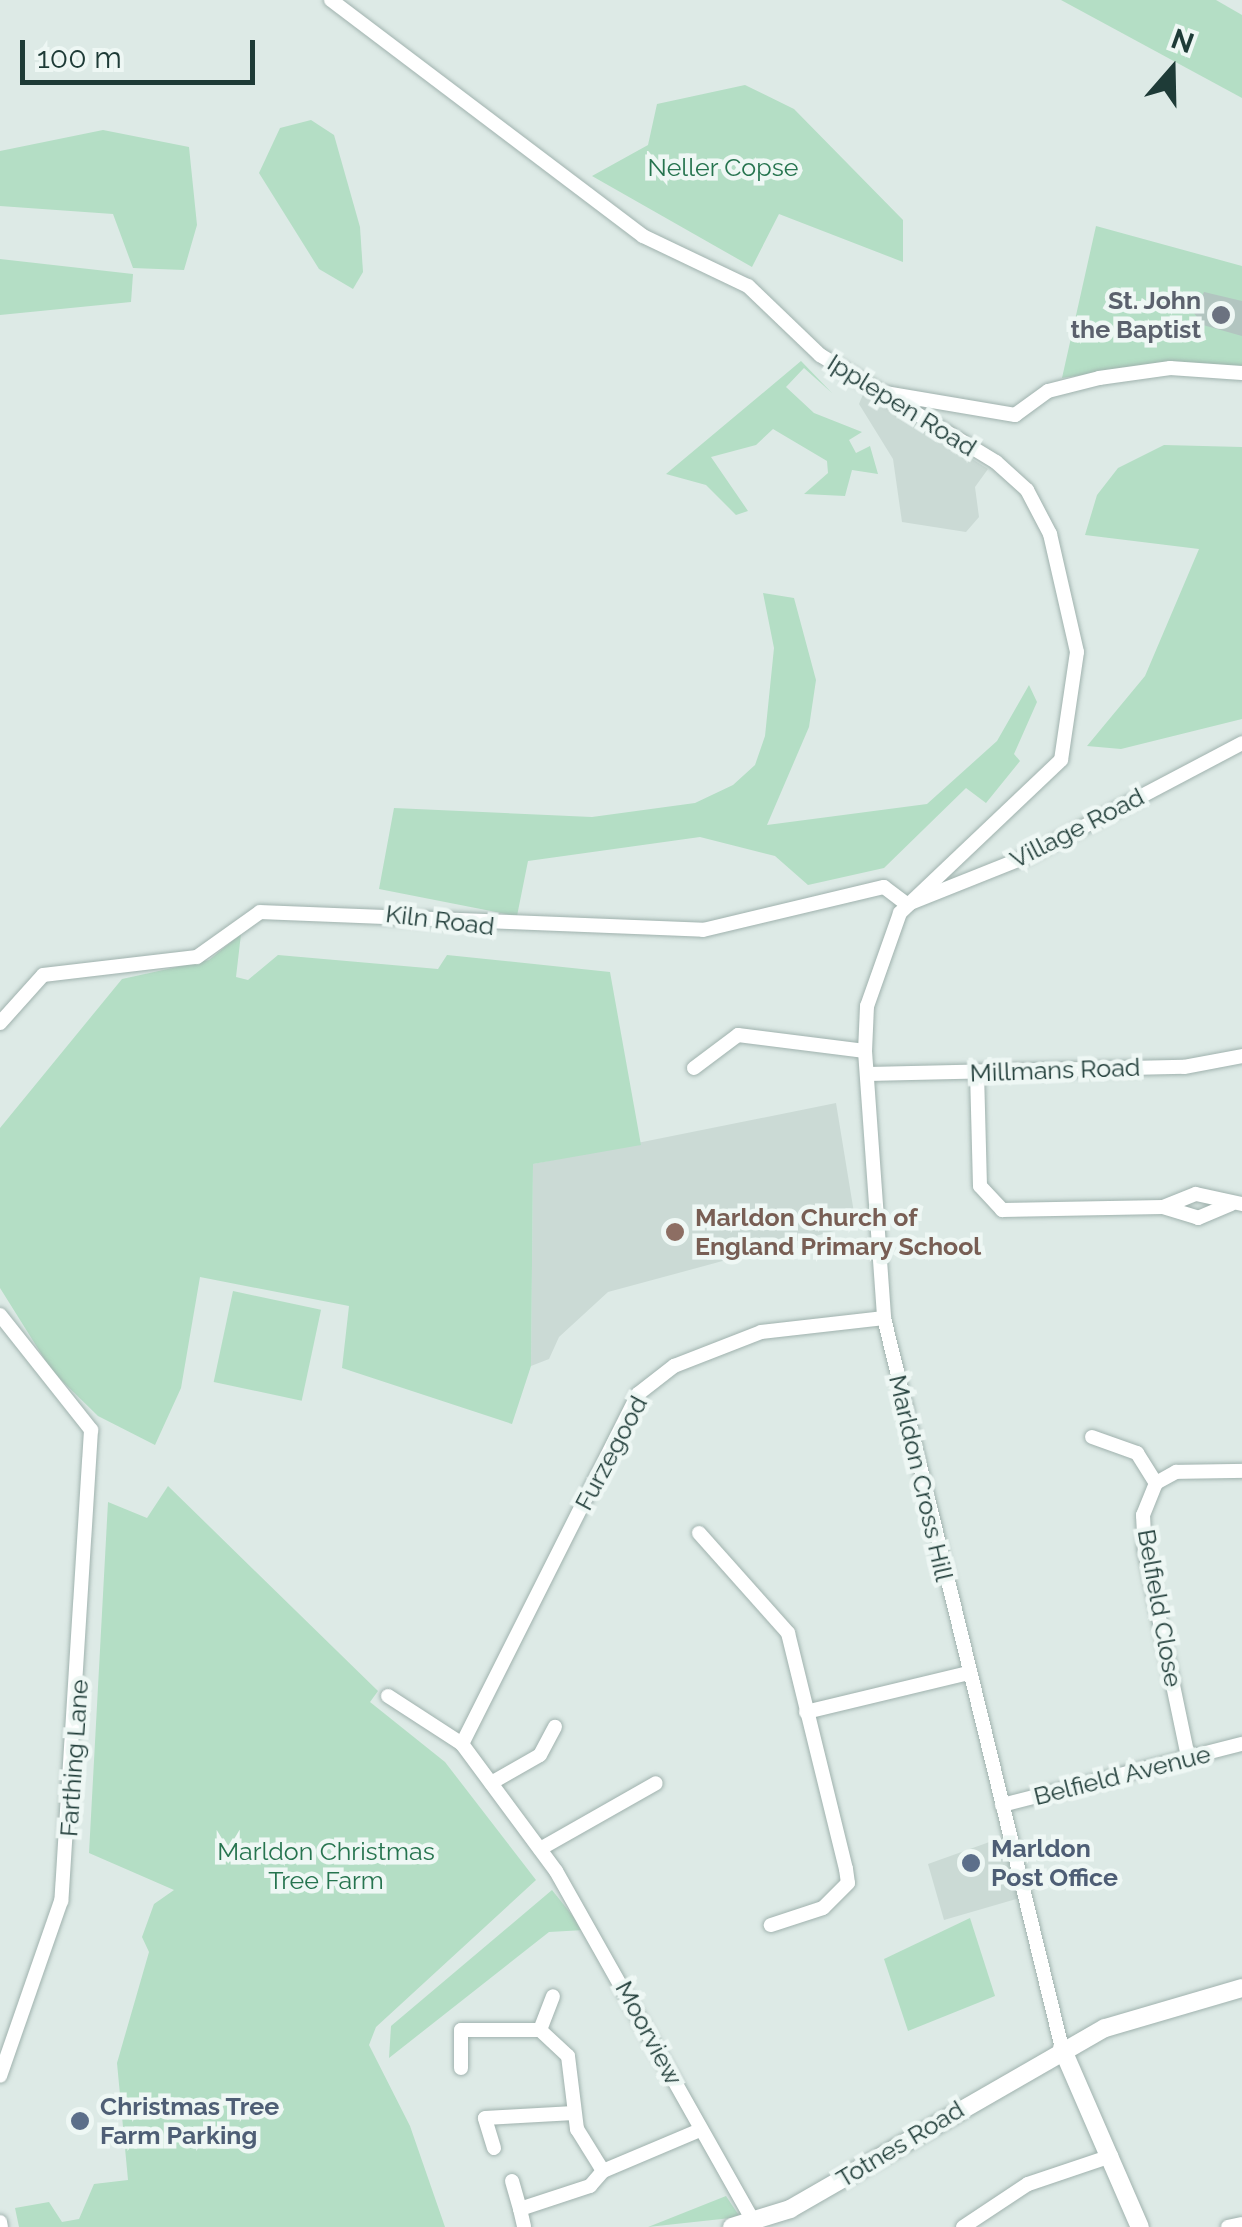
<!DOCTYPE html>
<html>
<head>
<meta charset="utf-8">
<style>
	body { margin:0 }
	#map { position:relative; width:1242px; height:2227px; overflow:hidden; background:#ddeae6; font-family:Raleway,sans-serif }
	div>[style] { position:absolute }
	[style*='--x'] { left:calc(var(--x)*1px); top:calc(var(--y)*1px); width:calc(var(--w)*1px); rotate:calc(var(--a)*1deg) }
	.built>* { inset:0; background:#cbdad5 }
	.green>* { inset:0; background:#b4dec5; transform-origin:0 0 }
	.building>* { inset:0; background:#b2c5c0 }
	.roads { filter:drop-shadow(0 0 2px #a0b2ae) drop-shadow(0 0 2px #a0b2ae) }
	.minor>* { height:14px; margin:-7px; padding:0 7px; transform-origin:7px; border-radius:7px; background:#fff }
	.tertiary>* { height:18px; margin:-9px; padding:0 9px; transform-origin:9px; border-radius:9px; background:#fff }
	.dots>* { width:28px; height:28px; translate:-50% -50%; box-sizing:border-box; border:5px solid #eef7f4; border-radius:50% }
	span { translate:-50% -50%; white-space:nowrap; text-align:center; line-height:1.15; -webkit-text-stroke:9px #eef7f4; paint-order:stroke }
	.park-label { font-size:25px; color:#26744f }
	.worship-label { font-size:25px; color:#5b616d; font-weight:700 }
	.right { translate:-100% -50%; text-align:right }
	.street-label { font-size:25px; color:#1e3b37 }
	.education-label { font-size:25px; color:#785e54; font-weight:700 }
	.left { translate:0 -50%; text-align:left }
	.service-label { font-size:25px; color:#4e5e75; font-weight:700 }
	.north { position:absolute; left:1122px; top:20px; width:100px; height:100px; -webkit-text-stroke:8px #eef7f4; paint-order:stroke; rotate:20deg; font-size:28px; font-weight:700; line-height:40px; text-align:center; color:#1e3b37 }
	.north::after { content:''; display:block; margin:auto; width:35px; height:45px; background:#1e3b37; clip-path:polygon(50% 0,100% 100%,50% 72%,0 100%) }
	.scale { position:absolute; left:20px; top:40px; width:235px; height:45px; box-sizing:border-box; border:5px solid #1e3b37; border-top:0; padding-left:12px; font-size:30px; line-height:35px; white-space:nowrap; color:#1e3b37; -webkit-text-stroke:8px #eef7f4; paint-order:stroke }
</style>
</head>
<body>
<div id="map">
	<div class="built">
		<div style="clip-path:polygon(864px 392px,988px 469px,975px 487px,979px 517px,966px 532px,902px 522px,893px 459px,859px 404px)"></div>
		<div style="clip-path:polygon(836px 1103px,856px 1225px,608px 1292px,559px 1337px,549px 1359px,531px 1366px,533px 1164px)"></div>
		<div style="clip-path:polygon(1009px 1835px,1020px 1898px,944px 1920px,928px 1864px)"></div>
	</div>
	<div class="green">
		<div style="clip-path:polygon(1061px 0,1216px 0,1242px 15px,1242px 98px)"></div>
		<div style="clip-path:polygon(745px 85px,794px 109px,903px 220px,903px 262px,779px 214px,752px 267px,592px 176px,648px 145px,657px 104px)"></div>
		<div style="clip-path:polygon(311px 120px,334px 135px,360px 227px,363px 272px,353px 289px,319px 269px,259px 173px,280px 128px)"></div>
		<div style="clip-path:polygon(103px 130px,189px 147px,197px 225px,184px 270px,133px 268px,113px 214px,0 206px,0 151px)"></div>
		<div style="clip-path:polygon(1096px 226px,1242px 266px,1242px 370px,1152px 365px,1062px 378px)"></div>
		<div style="clip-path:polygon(0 259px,133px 274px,131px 302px,0 315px)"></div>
		<div style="clip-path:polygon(801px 361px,832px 393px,804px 368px,786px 387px,814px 413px,862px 432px,849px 440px,856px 453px,870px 446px,878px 474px,852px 470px,845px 496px,804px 494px,828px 473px,827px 461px,773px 429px,756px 445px,711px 457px,748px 511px,736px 515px,706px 485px,666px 474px)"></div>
		<div style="clip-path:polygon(1164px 445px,1242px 447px,1242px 719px,1121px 749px,1087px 746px,1145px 676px,1199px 549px,1085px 535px,1097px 495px,1118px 468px)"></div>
		<div style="clip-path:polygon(763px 593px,794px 598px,816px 680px,809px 727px,767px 825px,927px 804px,997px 741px,1029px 685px,1037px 702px,1014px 754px,1020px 761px,986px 803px,966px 788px,884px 868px,808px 885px,775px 856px,700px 837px,528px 861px,517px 916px,379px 889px,394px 808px,592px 817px,695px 803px,733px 785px,755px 765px,765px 736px,774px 648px)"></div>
		<div style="clip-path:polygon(241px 934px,236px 977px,248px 980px,278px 955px,438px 969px,447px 955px,610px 972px,641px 1145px,533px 1164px,531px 1366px,512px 1424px,342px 1368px,349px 1306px,200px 1277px,181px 1388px,155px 1445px,98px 1416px,52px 1371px,0 1288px,0 1128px,122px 979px,209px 960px)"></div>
		<div style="left:233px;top:1291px;width:90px;height:93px;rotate:12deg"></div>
		<div style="clip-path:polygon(168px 1486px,378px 1691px,370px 1702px,445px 1762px,536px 1880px,376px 2027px,369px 2045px,410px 2126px,445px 2227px,19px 2227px,15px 2208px,49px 2202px,62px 2222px,79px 2219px,94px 2184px,128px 2180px,117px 2063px,149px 1952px,142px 1937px,154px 1904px,174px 1890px,89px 1853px,108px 1502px,147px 1518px)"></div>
		<div style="clip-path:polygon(552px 1890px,584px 1930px,549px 1932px,389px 2058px,391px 2026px)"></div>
		<div style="clip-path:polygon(970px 1918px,995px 1996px,908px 2031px,884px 1959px)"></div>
		<div style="clip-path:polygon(726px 2196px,740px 2217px,648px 2227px)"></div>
	</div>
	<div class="building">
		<div style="clip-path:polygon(1204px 292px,1242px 301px,1242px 336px,1203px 325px,1194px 313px)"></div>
	</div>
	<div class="roads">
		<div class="minor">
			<div style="--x:331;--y:0;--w:391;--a:37.1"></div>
			<div style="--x:643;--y:236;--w:116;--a:25.5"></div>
			<div style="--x:748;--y:286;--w:100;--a:43.8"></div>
			<div style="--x:820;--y:355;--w:206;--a:31.3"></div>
			<div style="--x:996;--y:462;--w:42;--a:42.1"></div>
			<div style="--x:1027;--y:490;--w:50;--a:62.4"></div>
			<div style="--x:1050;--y:534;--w:121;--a:77.1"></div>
			<div style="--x:1077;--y:652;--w:109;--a:98.4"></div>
			<div style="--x:1061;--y:760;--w:222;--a:136.5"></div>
			<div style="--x:900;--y:913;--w:99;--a:109.5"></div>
			<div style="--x:867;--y:1006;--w:45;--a:92.5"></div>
			<div style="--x:865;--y:1051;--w:268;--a:85.9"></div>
			<div style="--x:884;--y:1318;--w:751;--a:76.3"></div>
			<div style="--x:885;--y:393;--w:132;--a:9.6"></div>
			<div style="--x:1015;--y:415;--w:41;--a:-36"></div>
			<div style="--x:1048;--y:391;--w:53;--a:-14.3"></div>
			<div style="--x:1099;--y:378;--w:72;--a:-8"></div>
			<div style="--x:1170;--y:368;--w:72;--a:4"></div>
			<div style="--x:908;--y:904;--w:129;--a:-21.8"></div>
			<div style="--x:1028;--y:856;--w:242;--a:-27.8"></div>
			<div style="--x:0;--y:1023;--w:64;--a:-48.1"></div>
			<div style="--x:43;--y:975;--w:155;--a:-6.7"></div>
			<div style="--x:197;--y:957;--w:77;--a:-35.5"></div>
			<div style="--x:260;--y:912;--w:443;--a:2.3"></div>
			<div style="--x:703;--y:930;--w:186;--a:-13.4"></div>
			<div style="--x:884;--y:887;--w:30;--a:37"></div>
			<div style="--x:694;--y:1068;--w:55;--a:-36.9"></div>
			<div style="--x:738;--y:1035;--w:128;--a:7.2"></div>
			<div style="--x:977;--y:1072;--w:114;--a:88.5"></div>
			<div style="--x:980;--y:1186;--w:33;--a:47"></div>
			<div style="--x:1002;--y:1210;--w:161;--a:-1.1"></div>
			<div style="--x:1163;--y:1207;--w:37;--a:17"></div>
			<div style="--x:1198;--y:1218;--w:36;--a:-23"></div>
			<div style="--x:868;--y:1074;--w:316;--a:-1.3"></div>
			<div style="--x:1184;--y:1067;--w:59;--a:-10.7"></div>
			<div style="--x:1163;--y:1207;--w:35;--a:-22"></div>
			<div style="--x:1196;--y:1194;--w:47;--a:12.3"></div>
			<div style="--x:0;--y:1315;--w:147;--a:51.6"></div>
			<div style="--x:91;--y:1430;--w:472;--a:93.6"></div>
			<div style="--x:61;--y:1901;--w:185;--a:109.2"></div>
			<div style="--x:1092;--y:1437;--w:48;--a:19.6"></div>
			<div style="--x:1137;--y:1453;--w:36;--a:58"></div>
			<div style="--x:1156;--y:1483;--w:35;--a:112"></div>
			<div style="--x:1143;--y:1515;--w:36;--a:87"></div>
			<div style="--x:1145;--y:1551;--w:210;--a:78.2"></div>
			<div style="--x:1156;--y:1483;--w:23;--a:-29"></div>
			<div style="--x:1176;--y:1472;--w:66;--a:-0.9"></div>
			<div style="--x:699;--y:1533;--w:134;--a:48.3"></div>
			<div style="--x:788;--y:1633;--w:243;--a:76.2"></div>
			<div style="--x:846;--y:1869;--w:14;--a:82"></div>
			<div style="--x:848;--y:1883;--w:35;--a:135"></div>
			<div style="--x:823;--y:1908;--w:55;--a:161.9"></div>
			<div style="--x:388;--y:1696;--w:88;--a:33"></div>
			<div style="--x:462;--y:1744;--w:158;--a:53.5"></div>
			<div style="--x:556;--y:1871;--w:402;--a:60.6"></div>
			<div style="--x:806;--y:1712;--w:167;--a:-13.5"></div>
			<div style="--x:462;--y:1744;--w:392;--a:-63.3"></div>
			<div style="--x:638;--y:1394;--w:46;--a:-37.9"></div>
			<div style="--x:674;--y:1366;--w:93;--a:-21.3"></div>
			<div style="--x:761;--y:1332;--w:124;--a:-6.5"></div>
			<div style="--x:491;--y:1783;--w:56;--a:-29.7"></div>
			<div style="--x:540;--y:1755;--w:32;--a:-62"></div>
			<div style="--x:1002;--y:1805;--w:248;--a:-14.3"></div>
			<div style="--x:540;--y:1849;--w:133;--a:-29.6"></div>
			<div style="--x:540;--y:2030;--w:36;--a:-69"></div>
			<div style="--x:461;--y:2068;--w:38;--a:-90"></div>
			<div style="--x:461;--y:2030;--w:79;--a:0"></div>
			<div style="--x:540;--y:2030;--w:38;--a:43"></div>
			<div style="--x:568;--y:2056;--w:74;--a:83"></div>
			<div style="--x:577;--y:2129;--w:49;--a:58.2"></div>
			<div style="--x:603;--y:2171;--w:105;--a:-22.9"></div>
			<div style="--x:494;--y:2148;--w:31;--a:-107"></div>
			<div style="--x:485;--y:2118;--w:89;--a:-3.2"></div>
			<div style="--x:512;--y:2181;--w:29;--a:74"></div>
			<div style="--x:520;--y:2209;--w:74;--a:-18.2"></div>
			<div style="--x:590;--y:2186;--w:20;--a:-49"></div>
			<div style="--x:520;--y:2209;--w:18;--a:77"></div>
			<div style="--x:0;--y:2222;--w:5;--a:79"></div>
			<div style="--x:963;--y:2227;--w:78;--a:-33.5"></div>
			<div style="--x:1028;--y:2184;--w:88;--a:-18.6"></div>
			<div style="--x:1228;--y:2227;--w:14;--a:-12"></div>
		</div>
		<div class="tertiary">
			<div style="--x:1062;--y:2048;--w:195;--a:66.5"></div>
			<div style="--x:732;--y:2227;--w:61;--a:-17.2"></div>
			<div style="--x:790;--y:2209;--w:363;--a:-29.9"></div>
			<div style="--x:1105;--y:2028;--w:143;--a:-16.3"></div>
		</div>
	</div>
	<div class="dots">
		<div style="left:1221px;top:315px;background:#6b7280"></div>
		<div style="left:675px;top:1232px;background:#8d6e63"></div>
		<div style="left:971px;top:1863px;background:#5c6f8a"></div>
		<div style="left:80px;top:2121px;background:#5c6f8a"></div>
	</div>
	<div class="park-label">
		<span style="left:723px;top:167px">Neller Copse</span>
		<span style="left:326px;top:1866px">Marldon Christmas<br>Tree Farm</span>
	</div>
	<div class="worship-label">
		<span class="right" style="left:1201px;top:315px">St. John<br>the Baptist</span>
	</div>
	<div class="street-label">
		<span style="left:902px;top:405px;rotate:32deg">Ipplepen Road</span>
		<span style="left:1077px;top:828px;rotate:-27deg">Village Road</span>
		<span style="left:440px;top:920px;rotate:7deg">Kiln Road</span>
		<span style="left:1055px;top:1070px;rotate:-2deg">Millmans Road</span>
		<span style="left:611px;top:1453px;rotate:-62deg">Furzegood</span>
		<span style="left:921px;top:1478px;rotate:77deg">Marldon Cross Hill</span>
		<span style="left:1160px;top:1608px;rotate:80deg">Belfield Close</span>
		<span style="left:74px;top:1758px;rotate:-86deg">Farthing Lane</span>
		<span style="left:1122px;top:1775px;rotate:-14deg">Belfield Avenue</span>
		<span style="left:649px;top:2033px;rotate:62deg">Moorview</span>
		<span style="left:900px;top:2144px;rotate:-31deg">Totnes Road</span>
	</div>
	<div class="education-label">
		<span class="left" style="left:695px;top:1232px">Marldon Church of<br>England Primary School</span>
	</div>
	<div class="service-label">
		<span class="left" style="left:991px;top:1863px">Marldon<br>Post Office</span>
		<span class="left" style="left:100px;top:2121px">Christmas Tree<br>Farm Parking</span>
	</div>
	<div class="north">N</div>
	<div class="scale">100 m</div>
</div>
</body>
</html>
